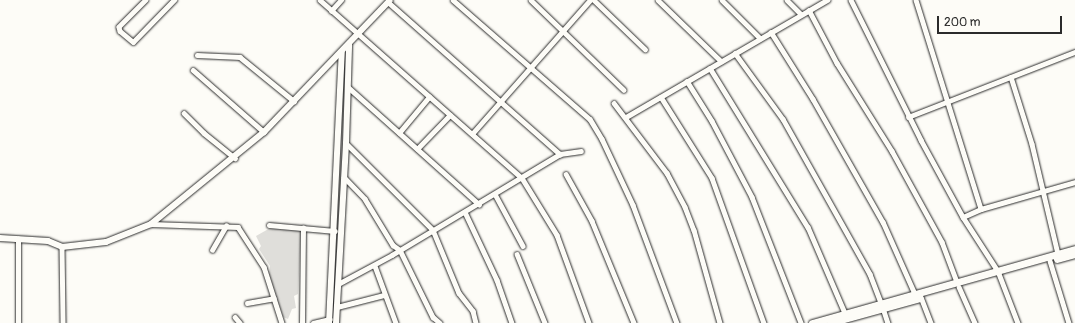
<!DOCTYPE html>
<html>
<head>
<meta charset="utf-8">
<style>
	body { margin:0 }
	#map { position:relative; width:1075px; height:323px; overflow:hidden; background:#fdfcf7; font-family:Pangolin,sans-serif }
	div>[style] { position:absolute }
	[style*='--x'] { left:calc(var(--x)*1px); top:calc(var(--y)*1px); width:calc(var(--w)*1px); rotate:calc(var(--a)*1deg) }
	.green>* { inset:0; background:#dfdeda }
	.roads { filter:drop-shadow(0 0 1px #2b2b2b) drop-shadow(0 0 1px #2b2b2b) }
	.street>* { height:4.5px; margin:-2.25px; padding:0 2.25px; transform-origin:2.25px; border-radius:2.25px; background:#fdfcf7 }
	.secondary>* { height:6px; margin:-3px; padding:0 3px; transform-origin:3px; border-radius:3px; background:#fdfcf7 }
	.primary>* { height:7px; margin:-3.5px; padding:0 3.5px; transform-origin:3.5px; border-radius:3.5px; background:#fdfcf7 }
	span { translate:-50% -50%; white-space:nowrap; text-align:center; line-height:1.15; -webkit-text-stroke:4px #fdfcf7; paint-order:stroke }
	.scale { position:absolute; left:937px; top:16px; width:125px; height:18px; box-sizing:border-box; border:2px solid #2b2b2b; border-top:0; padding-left:5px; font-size:12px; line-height:14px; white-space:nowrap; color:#2b2b2b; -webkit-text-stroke:3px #fdfcf7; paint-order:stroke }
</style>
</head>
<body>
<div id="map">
	<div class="green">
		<div style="clip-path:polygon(272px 227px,301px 230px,298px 294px,294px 296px,296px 308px,292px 309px,288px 319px,283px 317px,269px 274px,270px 266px,259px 249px,261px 246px,256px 236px)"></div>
	</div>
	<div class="roads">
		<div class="street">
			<div style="--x:146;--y:0;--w:38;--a:135"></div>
			<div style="--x:119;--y:27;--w:4;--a:76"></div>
			<div style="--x:120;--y:31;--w:17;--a:40"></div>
			<div style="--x:133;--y:42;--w:59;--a:-45.7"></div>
			<div style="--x:320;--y:0;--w:269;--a:41.4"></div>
			<div style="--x:522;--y:178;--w:67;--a:58.4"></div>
			<div style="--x:557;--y:235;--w:94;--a:70"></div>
			<div style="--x:453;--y:0;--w:181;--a:41"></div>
			<div style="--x:590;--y:119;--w:23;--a:59"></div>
			<div style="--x:602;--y:139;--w:73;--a:64.8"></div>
			<div style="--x:633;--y:205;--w:126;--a:69.6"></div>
			<div style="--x:531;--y:0;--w:129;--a:44.1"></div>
			<div style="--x:594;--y:0;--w:71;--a:43.9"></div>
			<div style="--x:658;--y:0;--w:88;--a:44.1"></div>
			<div style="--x:722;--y:0;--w:54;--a:45"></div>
			<div style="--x:787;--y:0;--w:20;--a:45"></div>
			<div style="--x:851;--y:0;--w:157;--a:63.4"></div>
			<div style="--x:921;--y:140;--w:88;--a:61.4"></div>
			<div style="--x:963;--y:217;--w:64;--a:57.1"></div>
			<div style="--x:998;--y:271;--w:56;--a:69"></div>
			<div style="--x:916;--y:0;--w:219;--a:72.7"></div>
			<div style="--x:388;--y:2;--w:230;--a:41.5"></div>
			<div style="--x:809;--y:10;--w:60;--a:62.2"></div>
			<div style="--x:837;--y:63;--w:104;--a:58"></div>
			<div style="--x:892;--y:151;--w:104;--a:61.2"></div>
			<div style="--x:942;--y:242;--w:43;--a:69.4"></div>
			<div style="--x:331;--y:11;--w:15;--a:-48"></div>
			<div style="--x:771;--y:32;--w:79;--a:57.9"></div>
			<div style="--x:813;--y:99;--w:142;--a:60.4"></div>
			<div style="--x:883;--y:222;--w:79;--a:66"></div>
			<div style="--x:735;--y:53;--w:82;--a:54"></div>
			<div style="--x:783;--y:119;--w:178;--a:60.7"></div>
			<div style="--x:870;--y:274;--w:31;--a:69"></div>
			<div style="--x:197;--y:55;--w:43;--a:2.7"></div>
			<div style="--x:240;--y:57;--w:70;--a:39.2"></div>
			<div style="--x:710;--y:68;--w:187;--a:58.4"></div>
			<div style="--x:808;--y:227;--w:94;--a:66.7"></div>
			<div style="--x:193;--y:70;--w:94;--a:41.1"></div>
			<div style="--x:1011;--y:77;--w:70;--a:72.6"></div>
			<div style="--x:1032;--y:144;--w:113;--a:76.7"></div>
			<div style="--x:687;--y:81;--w:47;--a:58"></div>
			<div style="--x:712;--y:121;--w:86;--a:62.2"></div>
			<div style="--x:752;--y:197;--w:135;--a:68.7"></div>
			<div style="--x:348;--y:87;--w:176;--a:41.8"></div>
			<div style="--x:661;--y:97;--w:96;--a:57.8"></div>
			<div style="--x:712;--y:178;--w:154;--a:70.3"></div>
			<div style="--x:614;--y:103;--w:88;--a:52.9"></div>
			<div style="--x:667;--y:173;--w:38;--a:62"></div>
			<div style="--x:685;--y:207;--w:25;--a:69"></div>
			<div style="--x:694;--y:230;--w:97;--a:74.4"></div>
			<div style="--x:184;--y:113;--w:28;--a:45"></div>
			<div style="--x:204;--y:133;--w:40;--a:39"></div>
			<div style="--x:626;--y:117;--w:233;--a:-30.2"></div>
			<div style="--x:908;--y:117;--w:179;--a:-21.3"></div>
			<div style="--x:399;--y:133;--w:47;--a:-50.2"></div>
			<div style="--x:472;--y:134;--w:179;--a:-48.6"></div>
			<div style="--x:346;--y:143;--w:123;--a:45"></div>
			<div style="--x:433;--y:230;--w:68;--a:67.6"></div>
			<div style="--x:459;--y:293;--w:23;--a:52"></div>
			<div style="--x:473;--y:311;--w:12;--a:76"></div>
			<div style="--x:417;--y:149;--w:47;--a:-45.9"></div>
			<div style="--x:566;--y:174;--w:54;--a:61"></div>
			<div style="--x:592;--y:221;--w:110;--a:67.6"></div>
			<div style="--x:344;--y:177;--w:30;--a:46"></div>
			<div style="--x:365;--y:199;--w:54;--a:58.7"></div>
			<div style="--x:393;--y:245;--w:9;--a:36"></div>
			<div style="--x:400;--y:250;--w:75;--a:63.8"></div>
			<div style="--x:433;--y:317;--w:9;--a:41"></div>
			<div style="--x:495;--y:194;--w:59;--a:61.7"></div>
			<div style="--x:465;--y:212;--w:75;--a:64.8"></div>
			<div style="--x:497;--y:280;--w:46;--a:70.8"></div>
			<div style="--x:963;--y:217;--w:20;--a:-24"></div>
			<div style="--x:981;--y:209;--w:98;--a:-16"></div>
			<div style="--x:151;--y:224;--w:87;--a:2"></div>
			<div style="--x:238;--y:227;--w:48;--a:57"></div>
			<div style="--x:264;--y:267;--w:59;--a:72.2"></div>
			<div style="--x:269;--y:225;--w:66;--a:5.2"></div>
			<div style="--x:62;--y:247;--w:76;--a:89.2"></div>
			<div style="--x:212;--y:250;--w:28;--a:-60"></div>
			<div style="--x:517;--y:254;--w:74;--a:67.9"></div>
			<div style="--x:1050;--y:261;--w:65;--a:73"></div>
			<div style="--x:375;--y:266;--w:61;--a:69.8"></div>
			<div style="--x:338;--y:284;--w:61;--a:-28.2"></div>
			<div style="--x:392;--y:255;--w:196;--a:-31"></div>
			<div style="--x:560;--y:154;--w:21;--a:-8"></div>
			<div style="--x:959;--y:287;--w:39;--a:66"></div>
			<div style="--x:921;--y:297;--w:28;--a:69"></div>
			<div style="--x:247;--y:303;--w:27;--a:-10"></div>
			<div style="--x:337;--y:307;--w:49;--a:-14.3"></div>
			<div style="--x:883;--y:308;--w:16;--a:72"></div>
			<div style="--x:235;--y:317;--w:8;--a:50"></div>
			<div style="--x:18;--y:323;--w:84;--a:-90"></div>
			<div style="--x:302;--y:323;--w:95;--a:-89.4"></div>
			<div style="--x:313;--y:323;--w:17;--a:-13"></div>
		</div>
		<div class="secondary">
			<div style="--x:0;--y:238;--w:48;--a:3.6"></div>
			<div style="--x:48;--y:241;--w:15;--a:23"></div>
			<div style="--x:62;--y:247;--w:44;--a:-6.5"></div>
			<div style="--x:106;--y:242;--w:48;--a:-21.8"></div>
			<div style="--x:151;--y:224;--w:146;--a:-39.2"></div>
			<div style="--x:264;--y:132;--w:182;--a:-46.3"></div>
			<div style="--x:329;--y:323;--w:271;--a:-87.3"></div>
			<div style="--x:336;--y:323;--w:180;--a:-86.8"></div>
			<div style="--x:346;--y:143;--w:98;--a:-88.2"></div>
		</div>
		<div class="primary">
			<div style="--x:1057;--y:259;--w:19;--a:-16"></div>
			<div style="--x:812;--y:323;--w:273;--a:-15.7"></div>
			<div style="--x:830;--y:323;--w:93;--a:-15.5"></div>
		</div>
	</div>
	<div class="scale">200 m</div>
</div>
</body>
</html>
